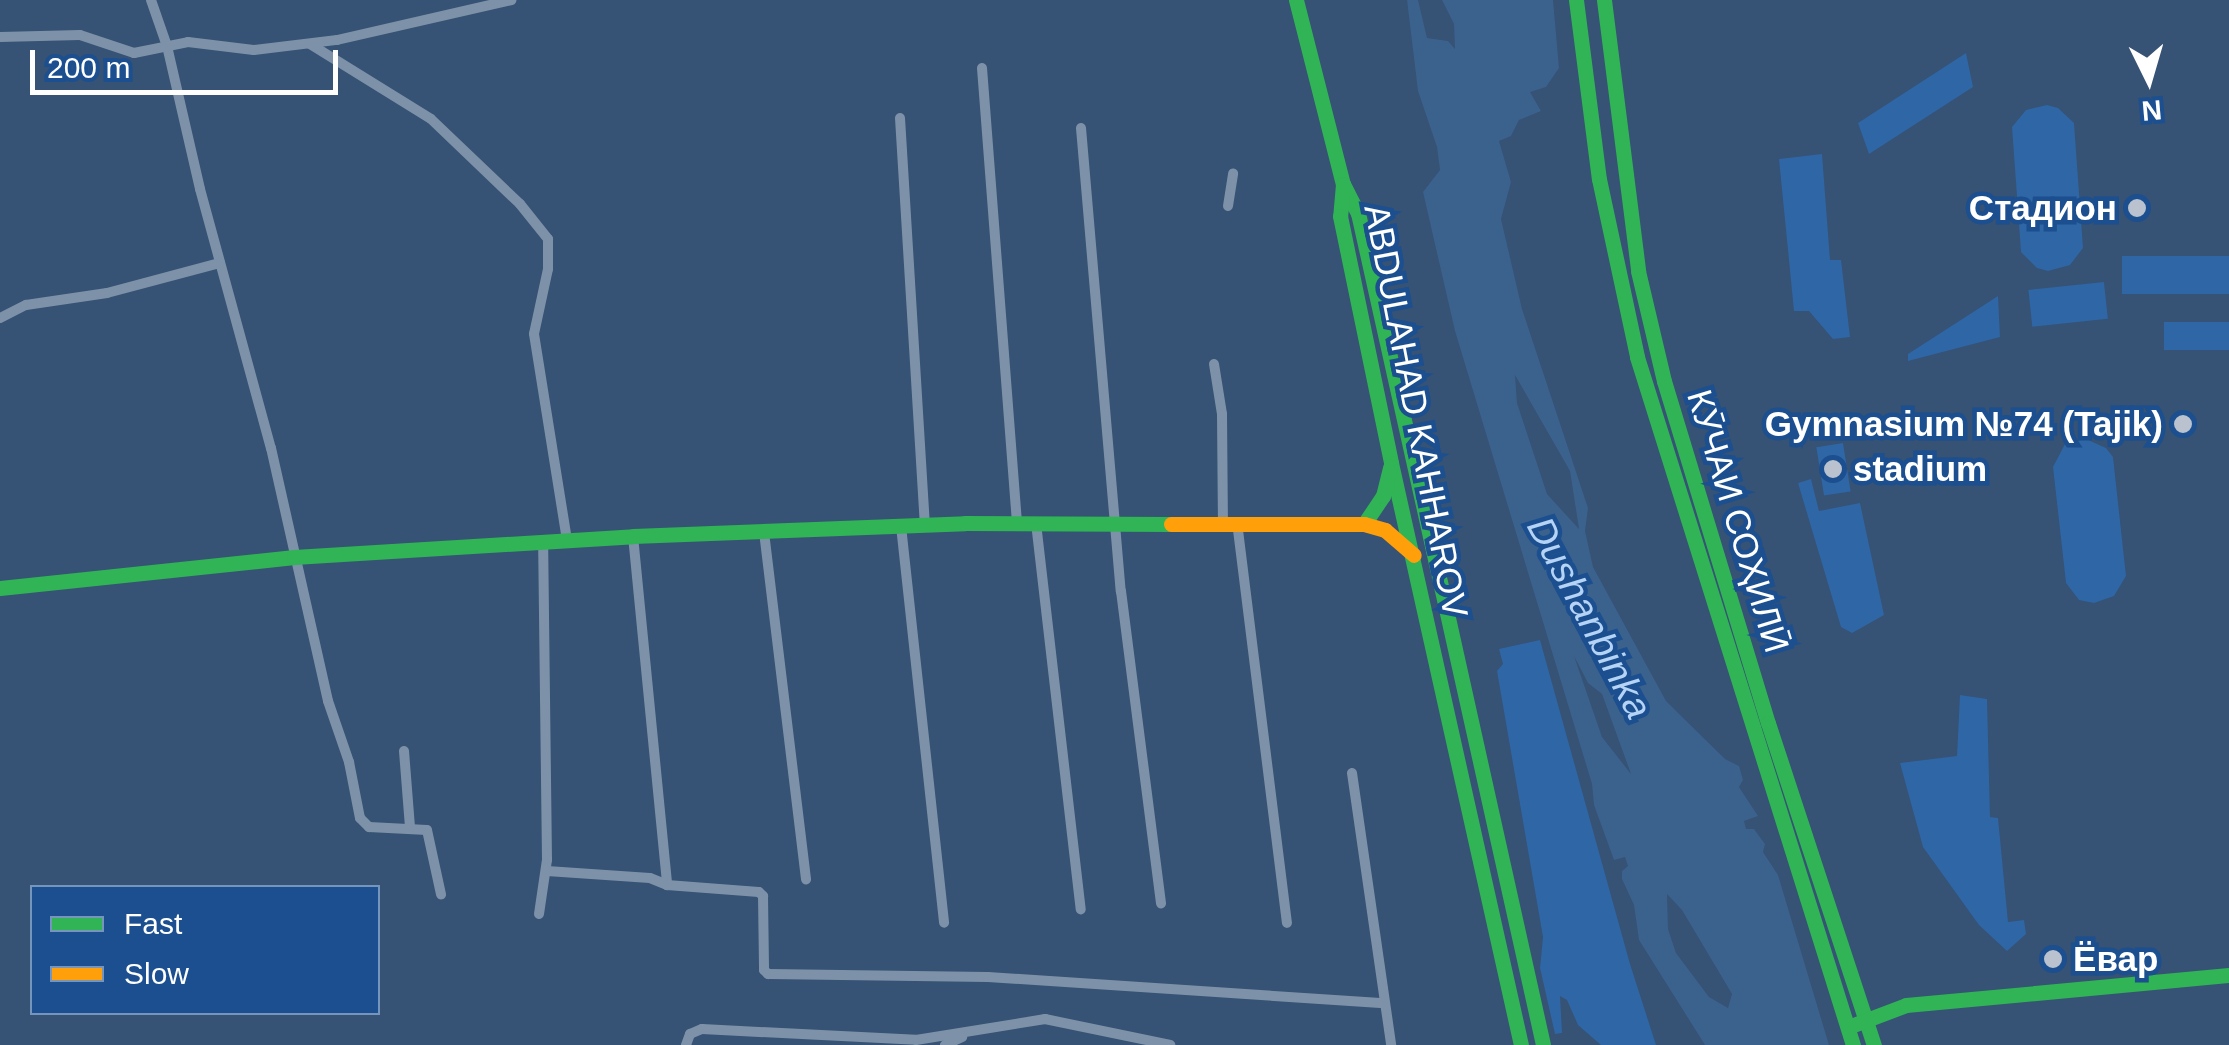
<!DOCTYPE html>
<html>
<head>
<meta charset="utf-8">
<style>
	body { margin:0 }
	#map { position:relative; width:2229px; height:1045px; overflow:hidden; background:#365274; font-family:Arial,sans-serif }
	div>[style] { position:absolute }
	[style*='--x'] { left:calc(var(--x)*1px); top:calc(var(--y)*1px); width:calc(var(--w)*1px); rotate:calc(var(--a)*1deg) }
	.green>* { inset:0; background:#2f66a5; transform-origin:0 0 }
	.water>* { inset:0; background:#3b618d }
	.street>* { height:10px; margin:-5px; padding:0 5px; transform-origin:5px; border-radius:5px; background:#7d92a8 }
	.fast>* { height:15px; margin:-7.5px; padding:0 7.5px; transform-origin:7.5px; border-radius:7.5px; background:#30b455 }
	.slow>* { height:15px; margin:-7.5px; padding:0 7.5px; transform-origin:7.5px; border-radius:7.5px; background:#ff9f0a }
	.dots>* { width:28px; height:28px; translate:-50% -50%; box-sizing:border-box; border:5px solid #1b4f8f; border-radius:50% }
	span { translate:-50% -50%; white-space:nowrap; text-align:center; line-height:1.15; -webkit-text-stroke:9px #1b4f8f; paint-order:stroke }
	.poi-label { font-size:35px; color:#fff; font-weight:700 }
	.right { translate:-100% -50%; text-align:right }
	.left { translate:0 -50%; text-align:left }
	.street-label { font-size:35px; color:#fff }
	.water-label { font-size:38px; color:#b5d3f5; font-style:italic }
	.legend { position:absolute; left:30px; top:885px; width:350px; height:130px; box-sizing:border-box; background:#1b4f8f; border:2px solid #7695bc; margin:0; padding:12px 18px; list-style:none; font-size:30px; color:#fff }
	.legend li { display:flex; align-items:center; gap:20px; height:50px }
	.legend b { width:50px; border:2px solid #7695bc }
	.north { position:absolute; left:2099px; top:30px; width:100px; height:100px; -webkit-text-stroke:8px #1b4f8f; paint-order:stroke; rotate:175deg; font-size:28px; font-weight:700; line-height:40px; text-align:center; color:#fff }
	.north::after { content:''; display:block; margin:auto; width:35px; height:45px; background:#fff; clip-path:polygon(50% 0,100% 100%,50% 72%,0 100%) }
	.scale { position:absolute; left:30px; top:50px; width:308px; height:45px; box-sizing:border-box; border:5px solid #fff; border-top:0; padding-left:12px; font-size:30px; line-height:35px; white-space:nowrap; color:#fff; -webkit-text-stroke:8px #1b4f8f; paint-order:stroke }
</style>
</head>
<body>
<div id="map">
	<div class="green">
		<div style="clip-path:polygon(1966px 53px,1973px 87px,1869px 154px,1858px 123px)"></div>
		<div style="clip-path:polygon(2047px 105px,2058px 108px,2074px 123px,2083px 248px,2070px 265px,2048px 271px,2037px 268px,2021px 252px,2012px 127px,2026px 110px)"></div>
		<div style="clip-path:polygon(1822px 154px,1830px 260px,1841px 260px,1850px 337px,1833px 339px,1809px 311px,1794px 311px,1779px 159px)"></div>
		<div style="left:2229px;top:256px;width:38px;height:107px;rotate:90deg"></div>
		<div style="left:2104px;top:282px;width:37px;height:76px;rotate:84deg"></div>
		<div style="clip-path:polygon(1998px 296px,2000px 337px,1908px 361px,1908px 354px)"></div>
		<div style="left:2229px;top:322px;width:28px;height:65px;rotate:90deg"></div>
		<div style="clip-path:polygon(2086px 439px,2106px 448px,2113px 457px,2126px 576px,2114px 596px,2094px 603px,2079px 600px,2066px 583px,2053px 467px,2065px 444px)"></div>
		<div style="left:1843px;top:443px;width:49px;height:27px;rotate:81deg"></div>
		<div style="clip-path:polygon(1811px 479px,1819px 511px,1860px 503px,1884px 615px,1852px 633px,1841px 627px,1798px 483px)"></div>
		<div style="clip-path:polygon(1540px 640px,1630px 964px,1656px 1045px,1601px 1045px,1578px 1025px,1567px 1000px,1560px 996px,1562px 1033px,1555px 1034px,1540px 968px,1543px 937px,1497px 671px,1503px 664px,1499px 649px)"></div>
		<div style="clip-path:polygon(1960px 695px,1987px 699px,1990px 817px,1998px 818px,2008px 922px,2024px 920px,2026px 934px,2007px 951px,1979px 925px,1923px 847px,1900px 763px,1957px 756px)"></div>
	</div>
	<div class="water">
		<div style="clip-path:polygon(evenodd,1407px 0,1418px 0,1427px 38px,1448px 41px,1455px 49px,1454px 24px,1442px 0,1553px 0,1559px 68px,1546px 87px,1530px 92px,1541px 111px,1519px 120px,1511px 136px,1499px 141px,1511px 182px,1501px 219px,1522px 309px,1588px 508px,1585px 531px,1593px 567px,1666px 701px,1725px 759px,1739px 766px,1743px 780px,1739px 787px,1758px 816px,1744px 821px,1746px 829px,1754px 829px,1765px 844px,1763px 852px,1778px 875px,1829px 1045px,1705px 1045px,1639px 940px,1634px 905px,1622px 879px,1622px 871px,1628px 866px,1625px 857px,1614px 860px,1594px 805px,1592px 784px,1455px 331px,1423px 192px,1440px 170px,1437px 147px,1418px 91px,1407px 0,1515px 375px,1570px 471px,1579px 529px,1547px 494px,1517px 403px,1515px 375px,1407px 0,1574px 656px,1588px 683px,1602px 694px,1631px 774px,1602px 737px,1574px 656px,1407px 0,1667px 894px,1682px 910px,1732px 994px,1728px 1008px,1709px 997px,1676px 953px,1668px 929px,1667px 894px)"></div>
	</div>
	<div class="street">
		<div style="--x:151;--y:0;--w:49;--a:70.8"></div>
		<div style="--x:167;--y:46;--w:147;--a:77"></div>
		<div style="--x:200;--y:189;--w:269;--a:74.7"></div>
		<div style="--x:271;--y:448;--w:259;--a:77.3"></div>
		<div style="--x:328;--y:701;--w:65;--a:71"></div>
		<div style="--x:349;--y:762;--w:57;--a:78.9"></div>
		<div style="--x:360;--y:818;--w:13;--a:45"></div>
		<div style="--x:369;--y:827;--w:58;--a:3"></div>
		<div style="--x:427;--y:830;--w:66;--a:77.7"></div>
		<div style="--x:0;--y:37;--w:80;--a:-1.4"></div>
		<div style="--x:80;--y:35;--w:57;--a:18.4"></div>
		<div style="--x:134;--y:53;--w:55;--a:-11.5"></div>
		<div style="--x:188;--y:42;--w:66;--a:6.9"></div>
		<div style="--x:254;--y:50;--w:84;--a:-6.9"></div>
		<div style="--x:337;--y:40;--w:179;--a:-12.9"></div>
		<div style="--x:310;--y:44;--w:142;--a:31.8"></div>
		<div style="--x:431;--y:119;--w:123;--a:43.7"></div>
		<div style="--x:520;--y:204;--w:45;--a:51.3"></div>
		<div style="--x:548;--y:239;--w:30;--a:90"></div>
		<div style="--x:548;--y:269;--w:66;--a:102.2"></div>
		<div style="--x:534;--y:334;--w:210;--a:80.9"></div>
		<div style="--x:982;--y:68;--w:455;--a:85.6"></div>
		<div style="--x:900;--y:118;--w:407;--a:86.5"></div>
		<div style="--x:1081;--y:128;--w:465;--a:85.1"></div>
		<div style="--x:1121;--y:591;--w:315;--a:82.7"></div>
		<div style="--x:1228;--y:206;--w:33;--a:-81"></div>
		<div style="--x:0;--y:318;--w:29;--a:-27"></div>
		<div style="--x:26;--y:305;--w:82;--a:-8.4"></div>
		<div style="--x:107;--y:293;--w:117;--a:-14.9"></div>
		<div style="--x:1214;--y:364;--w:51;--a:80.9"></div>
		<div style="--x:1222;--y:414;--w:108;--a:89.5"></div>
		<div style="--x:1237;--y:522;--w:404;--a:82.9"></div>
		<div style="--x:1036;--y:523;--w:389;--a:83.4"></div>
		<div style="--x:901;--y:526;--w:399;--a:83.8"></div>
		<div style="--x:764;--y:532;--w:350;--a:83.1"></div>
		<div style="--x:633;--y:536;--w:351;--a:84.4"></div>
		<div style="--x:404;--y:751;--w:77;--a:85.5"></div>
		<div style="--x:1352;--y:773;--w:275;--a:81.8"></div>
		<div style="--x:547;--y:871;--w:103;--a:3.9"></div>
		<div style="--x:650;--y:878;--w:18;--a:22"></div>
		<div style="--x:667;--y:885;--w:92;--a:4.4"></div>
		<div style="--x:759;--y:892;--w:6;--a:45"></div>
		<div style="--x:763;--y:896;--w:74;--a:89.2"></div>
		<div style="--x:764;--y:970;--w:6;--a:45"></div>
		<div style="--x:768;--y:974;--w:220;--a:0.8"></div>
		<div style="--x:988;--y:977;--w:397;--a:3.8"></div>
		<div style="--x:539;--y:914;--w:55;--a:-81.6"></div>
		<div style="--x:547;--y:860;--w:317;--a:-90.7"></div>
		<div style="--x:686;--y:1045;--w:12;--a:-70"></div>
		<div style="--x:690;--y:1034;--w:13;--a:-23"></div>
		<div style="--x:702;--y:1029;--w:214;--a:2.9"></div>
		<div style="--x:916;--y:1040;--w:131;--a:-9.2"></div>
		<div style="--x:1045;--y:1019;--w:128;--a:11.7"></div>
		<div style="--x:945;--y:1045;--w:19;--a:-25"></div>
	</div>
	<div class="fast">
		<div style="--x:1296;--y:0;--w:190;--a:75.7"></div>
		<div style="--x:1343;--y:184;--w:33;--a:63"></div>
		<div style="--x:1358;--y:213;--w:852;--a:77.46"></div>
		<div style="--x:1576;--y:0;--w:180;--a:82.7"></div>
		<div style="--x:1599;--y:179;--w:182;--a:77.9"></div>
		<div style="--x:1637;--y:357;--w:721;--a:72.57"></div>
		<div style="--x:1604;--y:0;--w:273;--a:82.8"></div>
		<div style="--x:1638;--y:271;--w:113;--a:76.7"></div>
		<div style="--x:1664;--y:381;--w:357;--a:73.1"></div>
		<div style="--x:1768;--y:723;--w:339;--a:71.8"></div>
		<div style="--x:1343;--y:184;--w:32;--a:95"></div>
		<div style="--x:1340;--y:216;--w:252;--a:78.3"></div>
		<div style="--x:1391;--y:463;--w:596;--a:77.41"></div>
		<div style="--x:1364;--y:524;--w:34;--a:-56"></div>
		<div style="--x:1383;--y:496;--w:30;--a:-76"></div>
		<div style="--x:0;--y:588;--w:296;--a:-6"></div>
		<div style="--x:294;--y:557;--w:340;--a:-3.5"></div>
		<div style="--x:633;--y:536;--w:332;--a:-2.2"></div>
		<div style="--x:965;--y:523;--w:206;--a:0.3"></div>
		<div style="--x:1856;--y:1024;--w:53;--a:-20.8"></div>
		<div style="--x:1906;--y:1005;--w:324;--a:-5.3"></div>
	</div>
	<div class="slow">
		<div style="--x:1171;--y:524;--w:193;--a:0"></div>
		<div style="--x:1364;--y:524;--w:22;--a:16"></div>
		<div style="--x:1385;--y:530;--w:38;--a:41"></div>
	</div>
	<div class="dots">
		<div style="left:2137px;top:208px;background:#b9c2ce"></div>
		<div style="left:2183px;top:424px;background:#b9c2ce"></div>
		<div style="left:1833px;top:469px;background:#b9c2ce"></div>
		<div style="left:2053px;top:959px;background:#b9c2ce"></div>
	</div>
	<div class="poi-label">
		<span class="right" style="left:2117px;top:208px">Стадион</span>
		<span class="right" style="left:2163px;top:424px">Gymnasium №74 (Tajik)</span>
		<span class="left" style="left:1853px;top:469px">stadium</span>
		<span class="left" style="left:2073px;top:959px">Ёвар</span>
	</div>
	<div class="street-label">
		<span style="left:1416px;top:411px;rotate:79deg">ABDULAHAD KAHHAROV</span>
		<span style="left:1738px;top:521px;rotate:73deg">КӮЧАИ СОҲИЛӢ</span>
	</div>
	<div class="water-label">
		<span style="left:1589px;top:618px;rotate:62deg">Dushanbinka</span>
	</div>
	<ul class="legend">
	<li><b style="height:12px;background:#30b455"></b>Fast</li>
	<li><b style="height:12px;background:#ff9f0a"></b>Slow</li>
	</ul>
	<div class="north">N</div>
	<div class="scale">200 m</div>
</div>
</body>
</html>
